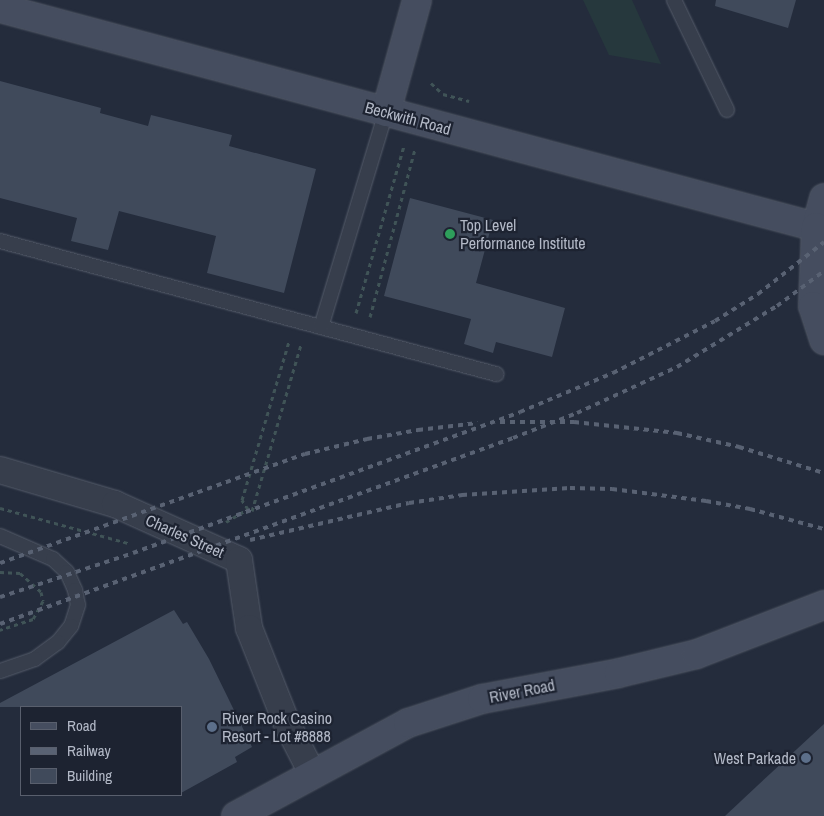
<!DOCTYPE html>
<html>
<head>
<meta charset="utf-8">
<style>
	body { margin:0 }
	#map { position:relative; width:824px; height:816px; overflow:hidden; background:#242c3c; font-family:"Archivo Narrow",sans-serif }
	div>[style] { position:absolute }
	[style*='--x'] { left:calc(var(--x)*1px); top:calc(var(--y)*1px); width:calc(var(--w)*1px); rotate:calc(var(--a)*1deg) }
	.green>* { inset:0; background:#26383d }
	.building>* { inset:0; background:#404a5b }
	.path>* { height:3px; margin-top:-1.5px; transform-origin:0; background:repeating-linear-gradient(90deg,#405457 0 4px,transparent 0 8px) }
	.roads { filter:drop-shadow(0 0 1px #555c6a) drop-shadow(0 0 1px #555c6a) }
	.lane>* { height:14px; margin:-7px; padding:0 7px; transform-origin:7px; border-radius:7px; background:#373e4c }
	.street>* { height:26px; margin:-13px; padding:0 13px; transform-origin:13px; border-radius:13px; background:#373e4c }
	.secondary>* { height:28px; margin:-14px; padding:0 14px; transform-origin:14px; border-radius:14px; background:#454d5f }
	.rail>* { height:4px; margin-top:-2px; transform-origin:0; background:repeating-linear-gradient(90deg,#596273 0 5px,transparent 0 10px) }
	.dots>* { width:14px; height:14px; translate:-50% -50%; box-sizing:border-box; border:2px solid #1d2331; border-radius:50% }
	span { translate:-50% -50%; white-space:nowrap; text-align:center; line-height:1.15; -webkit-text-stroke:4.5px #1d2331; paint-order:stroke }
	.street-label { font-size:16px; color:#b3b9c7 }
	.poi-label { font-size:16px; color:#b3b9c7 }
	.left { translate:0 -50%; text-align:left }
	.right { translate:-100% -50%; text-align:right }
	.legend { position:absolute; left:20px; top:706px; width:162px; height:90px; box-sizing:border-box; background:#1d2331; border:1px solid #595f6d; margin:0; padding:6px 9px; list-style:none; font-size:15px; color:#b3b9c7 }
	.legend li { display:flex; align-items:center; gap:10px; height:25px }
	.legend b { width:25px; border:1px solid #595f6d }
</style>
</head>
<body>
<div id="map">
	<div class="green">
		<div style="clip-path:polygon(583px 0,632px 0,661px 64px,609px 55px)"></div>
	</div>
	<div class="building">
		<div style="clip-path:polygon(716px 0,796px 0,788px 28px,715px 6px)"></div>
		<div style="clip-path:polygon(0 81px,101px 108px,100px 113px,148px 126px,151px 115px,232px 135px,229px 146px,316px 169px,284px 293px,207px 273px,216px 236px,119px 211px,108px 250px,71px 241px,77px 218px,0 198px)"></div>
		<div style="clip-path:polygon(410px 198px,493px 220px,476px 283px,565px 308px,552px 357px,496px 342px,493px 353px,464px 344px,471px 319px,384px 296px)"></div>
		<div style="clip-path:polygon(174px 610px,183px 624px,187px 622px,209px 659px,252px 747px,235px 757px,237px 762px,181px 793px,181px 707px,0 707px,0 703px)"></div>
		<div style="clip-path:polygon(824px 724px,824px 816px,725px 816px,757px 786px)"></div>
	</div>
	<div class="path">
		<div style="--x:431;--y:83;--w:16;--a:43"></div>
		<div style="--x:443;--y:94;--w:27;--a:15"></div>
		<div style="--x:356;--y:313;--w:174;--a:-74"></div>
		<div style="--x:370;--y:317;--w:174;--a:-75"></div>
		<div style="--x:0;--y:508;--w:133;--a:15.3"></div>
		<div style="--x:252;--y:511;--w:174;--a:-73.6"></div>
		<div style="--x:226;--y:522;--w:26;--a:-31"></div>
		<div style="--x:248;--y:509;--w:11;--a:-124"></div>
		<div style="--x:242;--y:500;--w:166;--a:-73.5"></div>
		<div style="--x:0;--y:572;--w:20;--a:3"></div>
		<div style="--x:20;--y:573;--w:28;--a:42"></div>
		<div style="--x:41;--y:592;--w:9;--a:77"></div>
		<div style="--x:43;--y:601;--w:21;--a:119"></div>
		<div style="--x:33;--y:619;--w:35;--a:162"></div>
	</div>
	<div class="roads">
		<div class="lane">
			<div style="--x:674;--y:0;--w:122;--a:64.3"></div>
			<div style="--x:0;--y:241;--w:514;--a:15.01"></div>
			<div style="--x:321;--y:327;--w:225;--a:-73.2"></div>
			<div style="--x:0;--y:536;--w:58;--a:23.5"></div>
			<div style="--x:53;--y:559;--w:19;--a:43"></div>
			<div style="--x:67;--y:572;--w:20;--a:66"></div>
			<div style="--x:75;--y:590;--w:15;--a:79"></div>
			<div style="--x:78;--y:605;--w:22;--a:108"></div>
			<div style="--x:71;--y:626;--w:21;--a:129"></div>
			<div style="--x:58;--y:642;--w:29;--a:144"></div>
			<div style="--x:35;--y:659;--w:37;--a:161"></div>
		</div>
		<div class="street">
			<div style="--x:0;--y:470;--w:120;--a:16.5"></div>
			<div style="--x:115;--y:504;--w:136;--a:24.3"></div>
			<div style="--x:239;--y:560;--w:69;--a:81.6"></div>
			<div style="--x:249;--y:628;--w:103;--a:68.4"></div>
			<div style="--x:287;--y:724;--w:55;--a:63"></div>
		</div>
		<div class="secondary">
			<div style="--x:0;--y:8;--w:845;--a:15.02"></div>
			<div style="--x:386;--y:112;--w:116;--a:-74.5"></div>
			<div style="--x:824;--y:198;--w:30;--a:105"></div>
			<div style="--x:816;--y:227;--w:79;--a:92.2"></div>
			<div style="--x:813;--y:306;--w:36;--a:72"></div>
			<div style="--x:236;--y:816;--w:196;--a:-28.4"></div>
			<div style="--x:408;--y:723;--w:78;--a:-18"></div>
			<div style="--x:482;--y:699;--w:139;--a:-10.7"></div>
			<div style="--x:619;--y:673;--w:80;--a:-13.7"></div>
			<div style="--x:697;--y:654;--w:136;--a:-21.1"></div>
		</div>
	</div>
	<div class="rail">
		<div style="--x:500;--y:422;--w:74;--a:0"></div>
		<div style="--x:574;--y:422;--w:104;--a:6.1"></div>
		<div style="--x:677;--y:433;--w:64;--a:12.7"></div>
		<div style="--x:739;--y:447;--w:89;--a:17"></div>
		<div style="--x:250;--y:540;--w:163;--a:-13.1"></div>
		<div style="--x:409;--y:503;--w:54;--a:-8.6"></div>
		<div style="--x:462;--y:495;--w:108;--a:-3.7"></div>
		<div style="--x:570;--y:488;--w:42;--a:1.4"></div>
		<div style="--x:612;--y:489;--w:95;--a:7.3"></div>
		<div style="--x:706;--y:501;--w:45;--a:10.3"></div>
		<div style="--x:750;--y:509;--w:77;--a:15.1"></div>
		<div style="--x:0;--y:563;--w:324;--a:-19.7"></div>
		<div style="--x:305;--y:454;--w:64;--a:-13.6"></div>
		<div style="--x:367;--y:439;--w:52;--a:-10"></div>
		<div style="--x:418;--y:430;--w:60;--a:-6.7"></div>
		<div style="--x:0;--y:597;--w:140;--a:-18.3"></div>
		<div style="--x:133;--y:553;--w:412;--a:-20"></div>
		<div style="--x:520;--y:412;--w:101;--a:-22.8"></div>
		<div style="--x:613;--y:373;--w:114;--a:-27"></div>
		<div style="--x:715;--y:321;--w:51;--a:-32.1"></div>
		<div style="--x:758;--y:294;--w:84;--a:-38.2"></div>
		<div style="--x:0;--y:624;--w:546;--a:-19.93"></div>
		<div style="--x:513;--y:438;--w:69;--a:-21.3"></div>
		<div style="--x:577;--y:413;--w:110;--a:-24.7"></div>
		<div style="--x:677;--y:367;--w:117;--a:-31.4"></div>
		<div style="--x:777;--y:306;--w:59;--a:-36.7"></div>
	</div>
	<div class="dots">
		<div style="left:450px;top:234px;background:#2e9e5b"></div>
		<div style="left:212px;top:727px;background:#5c6f8a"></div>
		<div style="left:806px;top:758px;background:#5c6f8a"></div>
	</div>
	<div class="street-label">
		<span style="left:408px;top:118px;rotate:15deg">Beckwith Road</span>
		<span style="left:185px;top:536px;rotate:24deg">Charles Street</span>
		<span style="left:522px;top:691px;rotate:-11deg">River Road</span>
	</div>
	<div class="poi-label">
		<span class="left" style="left:460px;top:234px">Top Level<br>Performance Institute</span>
		<span class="left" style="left:222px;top:727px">River Rock Casino<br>Resort - Lot #8888</span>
		<span class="right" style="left:796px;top:758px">West Parkade</span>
	</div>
	<ul class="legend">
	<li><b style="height:6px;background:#454d5f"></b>Road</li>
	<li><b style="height:6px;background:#596273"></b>Railway</li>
	<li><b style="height:14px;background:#404a5b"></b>Building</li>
	</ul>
</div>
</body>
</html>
